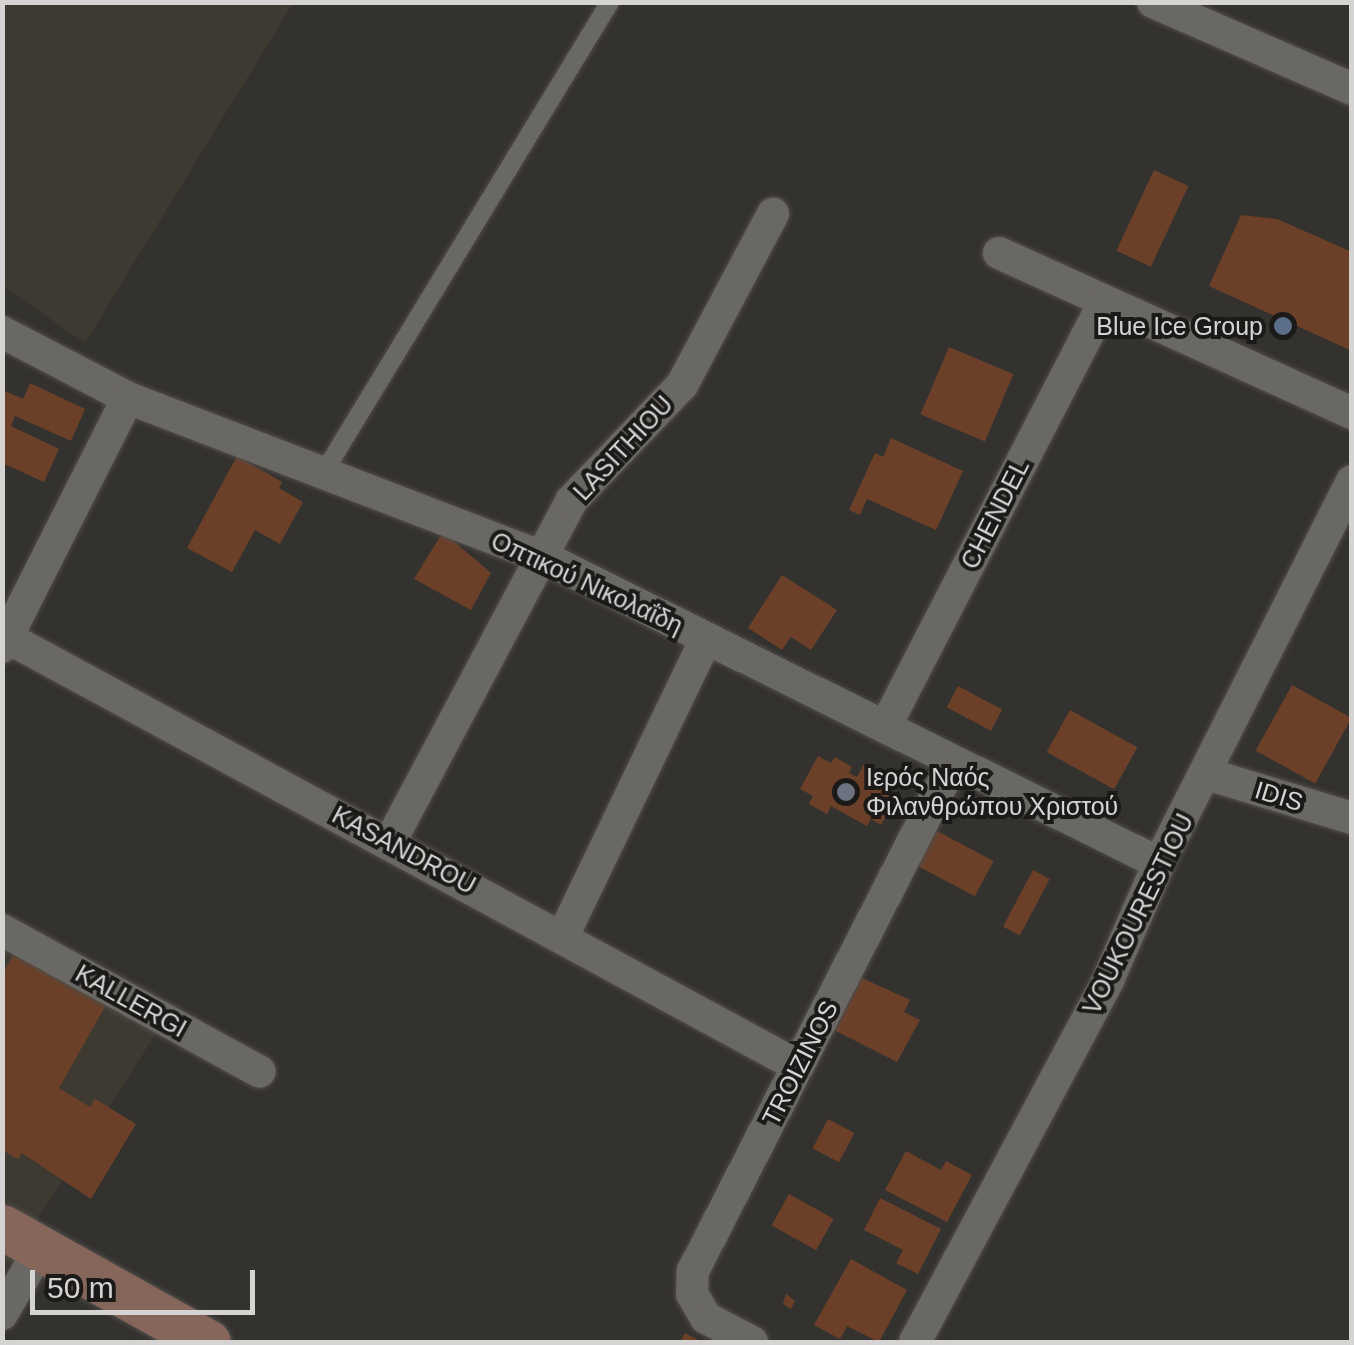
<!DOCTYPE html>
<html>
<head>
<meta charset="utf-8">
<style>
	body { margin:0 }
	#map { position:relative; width:1354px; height:1345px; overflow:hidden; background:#34322f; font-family:Helvetica,sans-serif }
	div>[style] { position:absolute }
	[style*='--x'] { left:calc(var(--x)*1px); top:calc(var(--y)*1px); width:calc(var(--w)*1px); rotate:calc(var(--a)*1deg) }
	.built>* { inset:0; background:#3f3a31 }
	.building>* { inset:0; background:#6c4028; transform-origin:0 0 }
	.roads { filter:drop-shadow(0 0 2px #504e4b) drop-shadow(0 0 2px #504e4b) }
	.service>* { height:18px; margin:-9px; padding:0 9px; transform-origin:9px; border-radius:9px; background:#6a6864 }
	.minor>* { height:32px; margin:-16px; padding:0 16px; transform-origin:16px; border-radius:16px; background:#6a6864 }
	.secondary>* { height:45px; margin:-22.5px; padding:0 22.5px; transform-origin:22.5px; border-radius:22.5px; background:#86655a }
	.dots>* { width:28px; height:28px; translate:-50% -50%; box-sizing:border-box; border:5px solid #1b1a19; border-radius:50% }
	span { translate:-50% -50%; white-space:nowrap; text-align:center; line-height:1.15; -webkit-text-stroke:8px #1b1a19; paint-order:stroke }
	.poi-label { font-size:25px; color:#d5d4d2 }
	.right { translate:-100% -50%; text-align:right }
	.left { translate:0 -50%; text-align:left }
	.street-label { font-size:25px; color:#d5d4d2 }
	.frame { position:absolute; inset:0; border:5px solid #d5d4d2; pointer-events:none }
	.scale { position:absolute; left:30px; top:1270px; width:225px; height:45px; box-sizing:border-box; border:5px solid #d5d4d2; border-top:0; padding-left:12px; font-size:30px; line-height:35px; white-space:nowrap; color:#d5d4d2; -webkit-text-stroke:8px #1b1a19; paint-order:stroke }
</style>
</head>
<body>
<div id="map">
	<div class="built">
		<div style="clip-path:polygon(3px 2px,293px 3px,85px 343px,3px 286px)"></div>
		<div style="clip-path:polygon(3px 942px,162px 1024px,3px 1273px)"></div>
	</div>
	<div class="building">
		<div style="left:1154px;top:170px;width:38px;height:89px;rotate:25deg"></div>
		<div style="clip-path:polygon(1241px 215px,1277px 219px,1352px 252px,1352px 351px,1209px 286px)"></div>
		<div style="left:949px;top:347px;width:70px;height:73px;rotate:23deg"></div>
		<div style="clip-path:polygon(30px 383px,85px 409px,71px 441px,15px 416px,11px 426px,59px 449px,44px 482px,2px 463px,2px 390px,23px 399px)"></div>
		<div style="clip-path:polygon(891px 438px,963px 471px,936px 530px,867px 499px,860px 515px,849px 510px,875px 453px,883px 457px)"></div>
		<div style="clip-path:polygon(237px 456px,282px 482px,279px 488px,303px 502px,280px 544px,255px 530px,232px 572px,187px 548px)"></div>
		<div style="clip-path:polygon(443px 532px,491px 573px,471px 610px,414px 579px)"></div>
		<div style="clip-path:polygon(782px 575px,837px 610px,811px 650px,791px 637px,782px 650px,748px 628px)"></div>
		<div style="left:1292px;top:685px;width:68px;height:75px;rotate:29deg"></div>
		<div style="left:958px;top:686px;width:50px;height:24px;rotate:28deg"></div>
		<div style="left:1070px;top:710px;width:77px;height:48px;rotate:29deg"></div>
		<div style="clip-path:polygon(818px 756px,831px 763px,835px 757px,852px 767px,849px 773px,857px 777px,864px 764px,893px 780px,885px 794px,895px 800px,881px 825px,871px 819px,867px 826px,831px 806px,827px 814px,809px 804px,813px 796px,800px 789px)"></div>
		<div style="left:937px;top:831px;width:64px;height:40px;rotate:28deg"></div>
		<div style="left:1033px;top:870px;width:19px;height:64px;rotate:28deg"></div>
		<div style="clip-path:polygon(15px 952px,107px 1003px,59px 1088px,90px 1107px,95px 1099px,136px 1124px,91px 1199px,22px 1153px,18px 1159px,2px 1150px,2px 975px)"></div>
		<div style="clip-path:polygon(862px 978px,910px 1000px,904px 1012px,920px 1020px,897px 1062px,834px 1030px)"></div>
		<div style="left:828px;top:1119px;width:30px;height:33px;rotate:28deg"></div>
		<div style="clip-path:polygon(906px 1151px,941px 1170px,946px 1161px,972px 1175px,947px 1222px,885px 1190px)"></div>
		<div style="left:789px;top:1194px;width:51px;height:36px;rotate:29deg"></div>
		<div style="clip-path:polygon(880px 1198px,941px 1229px,918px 1274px,896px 1263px,903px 1250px,864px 1230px)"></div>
		<div style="clip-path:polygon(851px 1259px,907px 1290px,879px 1342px,847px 1326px,840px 1339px,814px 1325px)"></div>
		<div style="clip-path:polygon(786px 1294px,795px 1301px,791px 1309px,783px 1304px)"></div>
		<div style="clip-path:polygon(685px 1333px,702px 1342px,680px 1342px)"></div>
	</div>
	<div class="roads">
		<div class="service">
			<div style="--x:324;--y:472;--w:550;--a:-58.68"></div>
		</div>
		<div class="minor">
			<div style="--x:1153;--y:2;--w:217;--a:23.6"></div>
			<div style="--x:999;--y:253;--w:388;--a:24.4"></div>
			<div style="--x:2;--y:332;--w:142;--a:27.6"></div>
			<div style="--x:128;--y:398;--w:444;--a:21"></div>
			<div style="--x:543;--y:557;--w:688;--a:26.42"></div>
			<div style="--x:8;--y:638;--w:898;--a:28.45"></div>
			<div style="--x:2;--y:647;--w:279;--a:-63.2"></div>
			<div style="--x:885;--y:727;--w:479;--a:-62.7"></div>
			<div style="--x:1207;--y:774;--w:152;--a:16.9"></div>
			<div style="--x:390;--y:842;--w:386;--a:-62"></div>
			<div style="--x:571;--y:501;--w:161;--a:-46.3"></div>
			<div style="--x:682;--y:385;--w:194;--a:-62"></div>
			<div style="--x:2;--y:930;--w:294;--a:28.8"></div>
			<div style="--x:563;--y:936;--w:330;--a:-64.3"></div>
			<div style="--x:2;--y:1314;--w:75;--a:-59.7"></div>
			<div style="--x:752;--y:1342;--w:52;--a:-152.4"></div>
			<div style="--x:706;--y:1318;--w:28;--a:-120"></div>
			<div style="--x:692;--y:1294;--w:23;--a:-88"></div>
			<div style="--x:693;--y:1271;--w:571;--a:-62.9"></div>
			<div style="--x:915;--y:1342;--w:410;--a:-61.9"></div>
			<div style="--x:1108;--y:980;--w:128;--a:-66.4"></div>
			<div style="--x:1159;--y:863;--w:428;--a:-63.2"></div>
		</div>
		<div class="secondary">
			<div style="--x:2;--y:1227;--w:236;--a:29.2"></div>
		</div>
	</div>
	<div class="dots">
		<div style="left:1283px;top:326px;background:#5c6f8a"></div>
		<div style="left:846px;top:792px;background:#6b7280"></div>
	</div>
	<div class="poi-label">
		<span class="right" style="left:1263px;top:326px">Blue Ice Group</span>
		<span class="left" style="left:866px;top:792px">Ιερός Ναός<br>Φιλανθρώπου Χριστού</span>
	</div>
	<div class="street-label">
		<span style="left:623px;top:448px;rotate:-47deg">LASITHIOU</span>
		<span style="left:995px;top:514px;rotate:-63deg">CHENDEL</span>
		<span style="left:587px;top:583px;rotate:25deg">Οπτικού Νικολαΐδη</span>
		<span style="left:1279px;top:796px;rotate:17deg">IDIS</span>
		<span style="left:404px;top:850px;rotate:28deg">KASANDROU</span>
		<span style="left:1138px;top:914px;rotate:-64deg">VOUKOURESTIOU</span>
		<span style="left:131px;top:1001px;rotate:29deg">KALLERGI</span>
		<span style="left:800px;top:1063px;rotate:-63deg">TROIZINOS</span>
	</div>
	<div class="frame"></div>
	<div class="scale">50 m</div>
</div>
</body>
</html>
